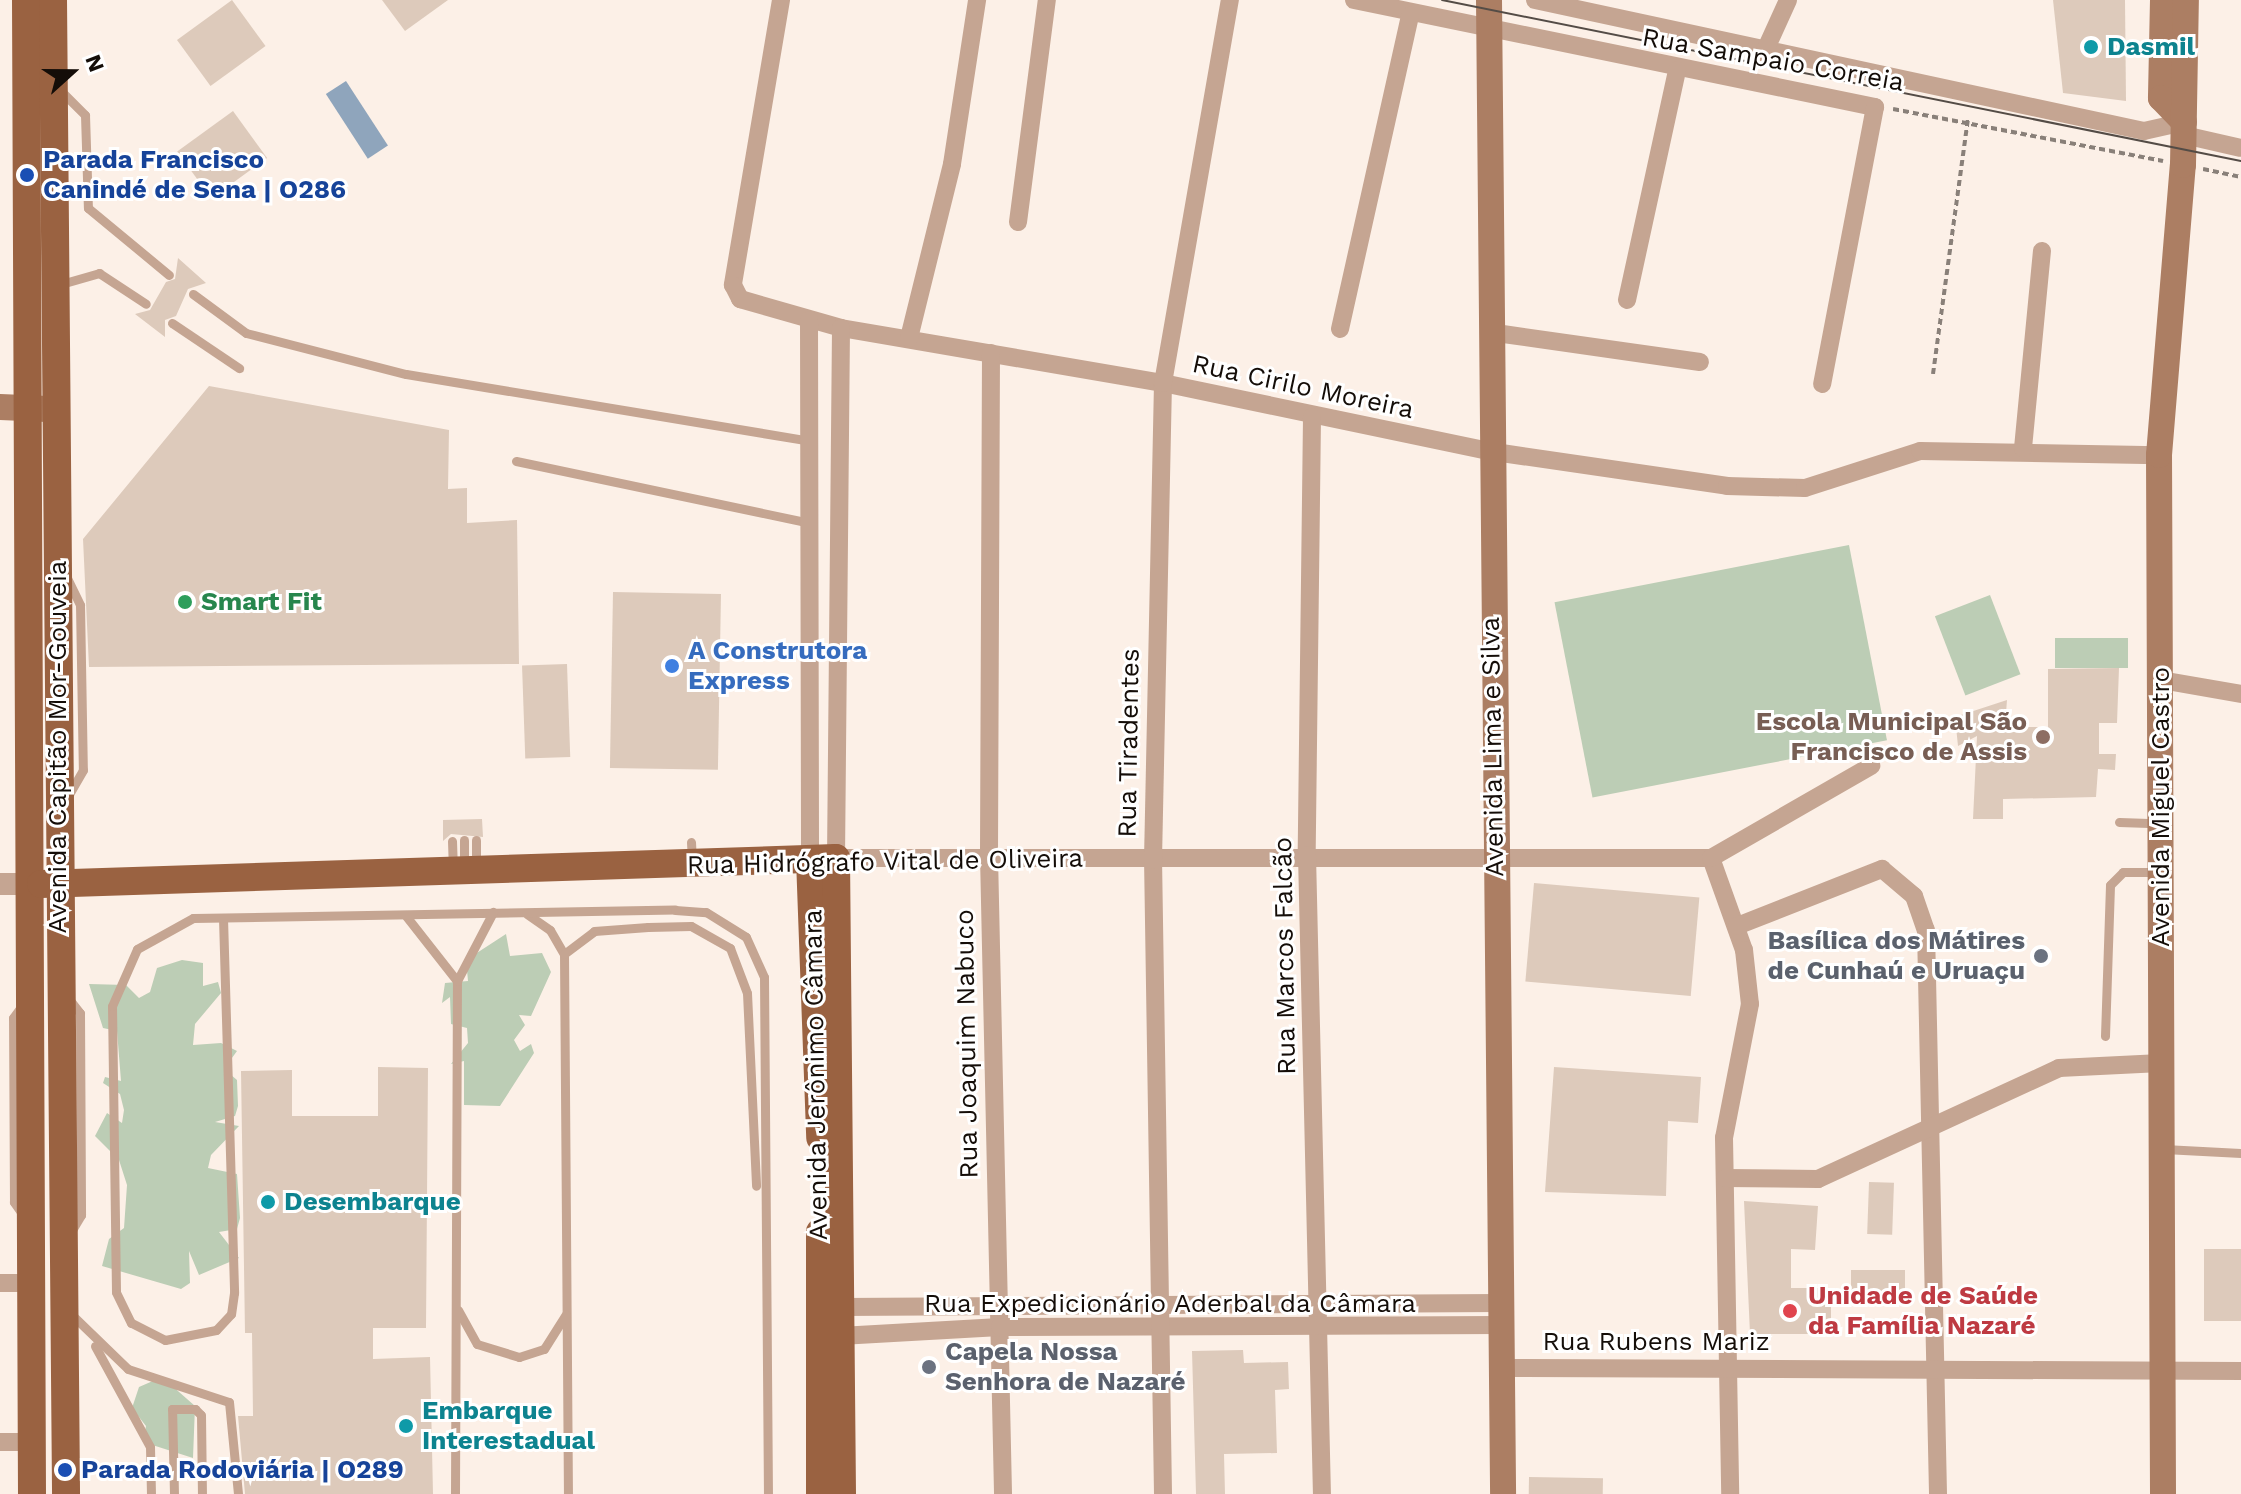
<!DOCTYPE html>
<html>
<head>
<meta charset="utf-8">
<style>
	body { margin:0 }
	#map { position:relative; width:2241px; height:1494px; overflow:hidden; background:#fcf0e7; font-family:"Work Sans",sans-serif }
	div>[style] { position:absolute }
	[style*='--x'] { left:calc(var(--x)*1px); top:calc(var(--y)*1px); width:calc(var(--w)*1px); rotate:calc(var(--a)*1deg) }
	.green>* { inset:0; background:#bccdb5; transform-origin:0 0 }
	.water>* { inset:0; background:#8fa5bc; transform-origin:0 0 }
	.building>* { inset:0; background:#ddcabb; transform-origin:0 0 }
	.path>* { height:4px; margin-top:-2px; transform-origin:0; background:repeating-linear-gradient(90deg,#898079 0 6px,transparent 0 10px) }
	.service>* { height:9px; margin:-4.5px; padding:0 4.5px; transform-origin:4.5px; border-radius:4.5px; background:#c5a592 }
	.minor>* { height:18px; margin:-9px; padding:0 9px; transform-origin:9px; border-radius:9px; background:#c5a592 }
	.tertiary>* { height:22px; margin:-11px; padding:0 11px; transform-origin:11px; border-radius:11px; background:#c5a592 }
	.secondary>* { height:26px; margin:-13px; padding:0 13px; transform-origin:13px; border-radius:13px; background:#ac7e63 }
	.primary>* { height:28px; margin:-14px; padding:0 14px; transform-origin:14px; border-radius:14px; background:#9a6241 }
	.tram>* { height:2px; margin:-1px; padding:0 1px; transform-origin:1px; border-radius:1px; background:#544c46 }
	.dots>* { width:22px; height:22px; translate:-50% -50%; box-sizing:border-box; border:4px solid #fff; border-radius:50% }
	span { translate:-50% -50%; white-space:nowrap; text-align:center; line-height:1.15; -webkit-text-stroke:6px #fff; paint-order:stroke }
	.culture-label { font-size:26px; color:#0d838f; font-weight:700 }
	.left { translate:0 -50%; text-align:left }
	.street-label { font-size:26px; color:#140d08 }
	.transit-label { font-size:26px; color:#164399; font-weight:700 }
	.leisure-label { font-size:26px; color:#27864d; font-weight:700 }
	.shop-label { font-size:26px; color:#366cbe; font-weight:700 }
	.education-label { font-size:26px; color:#785e54; font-weight:700 }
	.right { translate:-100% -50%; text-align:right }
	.worship-label { font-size:26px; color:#5b616d; font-weight:700 }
	.health-label { font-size:26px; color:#be3a42; font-weight:700 }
	.north { position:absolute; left:32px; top:32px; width:80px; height:80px; -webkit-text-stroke:6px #fff; paint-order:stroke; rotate:69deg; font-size:22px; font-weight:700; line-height:32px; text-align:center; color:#140d08 }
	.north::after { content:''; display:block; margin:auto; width:28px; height:36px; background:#140d08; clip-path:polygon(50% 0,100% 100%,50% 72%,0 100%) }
</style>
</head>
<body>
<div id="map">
	<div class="green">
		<div style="left:1849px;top:545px;width:199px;height:300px;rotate:79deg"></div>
		<div style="left:1990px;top:595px;width:85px;height:59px;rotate:69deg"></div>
		<div style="left:2128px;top:638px;width:30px;height:73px;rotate:90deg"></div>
		<div style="clip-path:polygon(506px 934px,510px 956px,542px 953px,551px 972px,531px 1016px,519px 1015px,525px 1025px,514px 1040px,520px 1051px,531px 1044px,534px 1053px,500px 1106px,464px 1105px,464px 1061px,451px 1064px,468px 1043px,467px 1028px,451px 1024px,450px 997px,442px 1003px,445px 983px,468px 981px,466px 960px)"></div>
		<div style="clip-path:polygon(182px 960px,203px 963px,203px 986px,218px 982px,221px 993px,195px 1024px,193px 1045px,221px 1043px,237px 1051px,224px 1069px,237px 1080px,238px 1106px,235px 1116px,215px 1122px,239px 1126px,211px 1155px,208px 1168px,237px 1174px,240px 1218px,237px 1229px,219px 1232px,239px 1258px,199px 1275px,189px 1251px,190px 1283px,181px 1289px,102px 1266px,109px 1239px,124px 1228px,127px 1185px,119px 1160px,95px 1136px,107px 1113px,122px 1123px,124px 1110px,120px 1094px,103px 1083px,105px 1077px,121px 1081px,117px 1031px,103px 1028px,89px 984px,126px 985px,139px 998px,150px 992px,157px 968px)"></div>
		<div style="clip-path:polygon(162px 1377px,195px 1406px,193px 1458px,143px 1442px,146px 1426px,132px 1408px,139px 1387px)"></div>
	</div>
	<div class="water">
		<div style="left:346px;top:81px;width:77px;height:24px;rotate:57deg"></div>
	</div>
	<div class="building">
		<div style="left:232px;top:0;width:57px;height:68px;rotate:54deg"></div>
		<div style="clip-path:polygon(382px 0,448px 0,405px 31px)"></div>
		<div style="clip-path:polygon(2053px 0,2125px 0,2126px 101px,2063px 93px)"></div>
		<div style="left:233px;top:111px;width:58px;height:69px;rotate:54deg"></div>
		<div style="clip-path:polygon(178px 258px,206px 283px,188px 289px,176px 316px,165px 320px,165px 337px,135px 314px,150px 310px,166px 282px,175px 279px)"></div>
		<div style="clip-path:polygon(209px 386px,449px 430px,448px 489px,467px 488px,467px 523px,517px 520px,519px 664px,89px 667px,83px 539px)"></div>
		<div style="left:613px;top:592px;width:108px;height:176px;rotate:1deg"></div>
		<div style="left:567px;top:664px;width:93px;height:45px;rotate:88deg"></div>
		<div style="clip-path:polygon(2119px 668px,2117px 723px,2099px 723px,2099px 754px,2116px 754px,2115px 770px,2098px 769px,2096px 797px,2003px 799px,2003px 819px,1973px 819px,1977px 736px,1958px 746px,1955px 717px,2007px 700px,2005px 727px,2048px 727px,2048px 669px)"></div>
		<div style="clip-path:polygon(482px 819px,483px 837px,451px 834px,443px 841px,443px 820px)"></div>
		<div style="left:1534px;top:883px;width:166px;height:99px;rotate:5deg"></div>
		<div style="clip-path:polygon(378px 1067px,428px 1068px,426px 1328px,373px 1328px,373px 1359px,430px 1357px,433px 1494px,245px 1494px,238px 1416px,253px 1416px,252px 1333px,245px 1333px,241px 1071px,292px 1070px,292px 1116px,378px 1116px)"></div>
		<div style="clip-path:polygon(1554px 1067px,1701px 1077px,1698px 1123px,1668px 1121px,1666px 1196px,1545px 1192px)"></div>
		<div style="left:1869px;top:1182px;width:25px;height:52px;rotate:2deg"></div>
		<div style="clip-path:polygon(1744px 1201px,1818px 1206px,1815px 1250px,1791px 1249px,1791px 1288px,1831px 1288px,1831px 1334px,1750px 1334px)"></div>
		<div style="left:2204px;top:1249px;width:37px;height:72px"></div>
		<div style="left:1851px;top:1270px;width:54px;height:28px"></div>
		<div style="clip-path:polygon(1243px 1350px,1244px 1363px,1288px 1362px,1289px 1389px,1275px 1390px,1277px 1453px,1224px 1454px,1225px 1494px,1196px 1494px,1192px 1351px)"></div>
		<div style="left:1529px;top:1477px;width:74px;height:17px;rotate:1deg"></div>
	</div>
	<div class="path">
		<div style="--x:1893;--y:109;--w:275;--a:10.9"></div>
		<div style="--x:2203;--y:169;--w:39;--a:12"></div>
		<div style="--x:1933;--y:374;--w:257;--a:-82.2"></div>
	</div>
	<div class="service">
		<div style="--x:59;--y:89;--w:37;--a:45"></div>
		<div style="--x:85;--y:115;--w:93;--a:88.2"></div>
		<div style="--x:88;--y:208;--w:105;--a:39.6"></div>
		<div style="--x:61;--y:284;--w:40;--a:-16"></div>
		<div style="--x:99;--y:273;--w:56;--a:33.4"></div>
		<div style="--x:193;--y:294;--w:66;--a:36.3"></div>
		<div style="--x:246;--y:333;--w:165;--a:14.4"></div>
		<div style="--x:406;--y:374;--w:411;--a:9.4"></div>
		<div style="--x:172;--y:323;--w:81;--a:33.9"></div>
		<div style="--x:516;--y:461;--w:300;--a:11.9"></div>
		<div style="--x:67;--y:578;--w:30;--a:64"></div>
		<div style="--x:80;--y:605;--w:165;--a:89"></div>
		<div style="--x:83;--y:770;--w:30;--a:120"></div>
		<div style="--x:2119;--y:822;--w:37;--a:2"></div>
		<div style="--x:464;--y:840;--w:26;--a:90"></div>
		<div style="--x:476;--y:840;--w:26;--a:90"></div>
		<div style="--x:452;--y:841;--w:24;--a:88"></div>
		<div style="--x:691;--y:842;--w:19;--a:87"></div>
		<div style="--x:527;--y:914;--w:28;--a:35"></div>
		<div style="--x:550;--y:930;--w:28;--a:60"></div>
		<div style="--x:564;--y:954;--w:540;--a:89.58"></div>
		<div style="--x:406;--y:916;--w:83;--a:51.9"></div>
		<div style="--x:223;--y:918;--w:375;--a:88.3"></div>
		<div style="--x:234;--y:1293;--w:21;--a:98"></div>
		<div style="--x:231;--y:1314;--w:22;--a:133"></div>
		<div style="--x:216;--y:1330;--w:52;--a:168.9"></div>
		<div style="--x:165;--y:1340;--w:38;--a:-153"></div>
		<div style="--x:131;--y:1323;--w:34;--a:-116"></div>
		<div style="--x:116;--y:1292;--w:286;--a:-90.8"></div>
		<div style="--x:112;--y:1006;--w:62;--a:-66.3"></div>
		<div style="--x:137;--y:949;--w:64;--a:-29"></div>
		<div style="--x:193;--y:918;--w:482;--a:-1"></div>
		<div style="--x:675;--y:910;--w:31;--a:4"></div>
		<div style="--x:706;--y:912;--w:47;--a:32"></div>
		<div style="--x:746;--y:937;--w:44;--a:65.8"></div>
		<div style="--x:764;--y:977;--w:517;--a:89.56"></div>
		<div style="--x:564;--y:954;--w:38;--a:-37"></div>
		<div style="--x:594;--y:931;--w:54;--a:-4.2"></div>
		<div style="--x:648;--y:927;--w:43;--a:-1.3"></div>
		<div style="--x:691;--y:926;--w:45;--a:29.4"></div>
		<div style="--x:730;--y:948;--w:48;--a:69.3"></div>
		<div style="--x:747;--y:993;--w:193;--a:87.3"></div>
		<div style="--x:69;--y:999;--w:18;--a:52"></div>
		<div style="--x:80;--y:1013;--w:202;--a:89.7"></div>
		<div style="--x:81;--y:1215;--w:17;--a:121"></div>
		<div style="--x:2105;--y:1036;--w:151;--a:-88.1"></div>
		<div style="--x:2110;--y:885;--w:18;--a:-45"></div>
		<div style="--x:2123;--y:872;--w:35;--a:0"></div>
		<div style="--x:2164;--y:1149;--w:77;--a:3"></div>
		<div style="--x:23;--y:1215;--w:16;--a:-125"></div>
		<div style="--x:14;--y:1202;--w:184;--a:-90.3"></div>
		<div style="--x:13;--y:1018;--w:17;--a:-54"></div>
		<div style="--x:458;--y:1310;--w:39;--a:61"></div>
		<div style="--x:477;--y:1344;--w:44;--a:17.2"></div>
		<div style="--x:519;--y:1357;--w:26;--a:-18"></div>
		<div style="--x:544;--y:1349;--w:41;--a:-57.8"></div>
		<div style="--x:71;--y:1314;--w:79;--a:44"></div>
		<div style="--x:128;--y:1369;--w:106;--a:18.1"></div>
		<div style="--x:229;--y:1402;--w:92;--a:84.4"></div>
		<div style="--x:95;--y:1346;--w:115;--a:61.4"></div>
		<div style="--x:150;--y:1447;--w:47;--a:88.8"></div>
		<div style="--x:174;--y:1494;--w:85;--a:-91.3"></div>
		<div style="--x:172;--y:1409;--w:23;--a:0"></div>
		<div style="--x:195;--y:1409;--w:8;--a:45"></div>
		<div style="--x:201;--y:1415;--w:79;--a:89.3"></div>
		<div style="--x:455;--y:1494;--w:513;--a:-89.78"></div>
		<div style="--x:457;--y:981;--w:78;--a:-62.4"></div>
	</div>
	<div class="minor">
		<div style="--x:781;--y:0;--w:289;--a:99.6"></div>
		<div style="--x:733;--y:285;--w:16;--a:63"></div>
		<div style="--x:740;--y:299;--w:105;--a:16"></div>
		<div style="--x:841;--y:328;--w:327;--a:9.7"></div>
		<div style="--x:1163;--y:383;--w:332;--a:11.8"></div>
		<div style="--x:1488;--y:451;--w:242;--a:8.3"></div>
		<div style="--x:1727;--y:486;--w:78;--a:1.5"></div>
		<div style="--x:1805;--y:488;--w:121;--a:-17.8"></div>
		<div style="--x:1920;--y:451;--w:239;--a:1"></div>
		<div style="--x:1354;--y:0;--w:532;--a:11.61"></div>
		<div style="--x:1875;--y:107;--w:282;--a:100.8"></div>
		<div style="--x:1535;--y:0;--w:623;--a:12.14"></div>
		<div style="--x:2144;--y:131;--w:41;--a:-12.7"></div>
		<div style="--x:1764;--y:53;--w:58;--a:-65.6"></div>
		<div style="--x:2184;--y:135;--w:58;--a:12.8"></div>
		<div style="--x:1018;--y:222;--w:224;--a:-82.6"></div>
		<div style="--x:1627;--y:300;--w:235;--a:-77.7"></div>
		<div style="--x:809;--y:320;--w:539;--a:89.89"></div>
		<div style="--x:841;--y:328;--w:530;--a:90.54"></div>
		<div style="--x:836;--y:858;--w:875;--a:0"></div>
		<div style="--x:1340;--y:329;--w:321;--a:-77.4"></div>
		<div style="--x:1489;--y:332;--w:213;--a:8.1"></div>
		<div style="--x:909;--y:338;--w:179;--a:-76.1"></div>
		<div style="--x:952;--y:164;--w:166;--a:-81.3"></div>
		<div style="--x:991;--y:353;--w:503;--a:90.23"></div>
		<div style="--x:989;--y:856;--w:638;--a:88.74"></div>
		<div style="--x:1312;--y:417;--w:438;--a:90.7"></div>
		<div style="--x:1307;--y:855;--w:639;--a:88.66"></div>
		<div style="--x:2023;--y:448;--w:198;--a:-84.5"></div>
		<div style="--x:2161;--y:680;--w:81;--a:9.9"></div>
		<div style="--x:1711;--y:858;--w:98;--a:70.3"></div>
		<div style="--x:1744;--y:950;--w:54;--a:83.7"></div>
		<div style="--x:1750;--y:1004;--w:136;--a:101"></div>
		<div style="--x:1724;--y:1138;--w:356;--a:89"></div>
		<div style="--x:1711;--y:858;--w:185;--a:-29.9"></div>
		<div style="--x:1737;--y:926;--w:156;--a:-21.5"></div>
		<div style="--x:1882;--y:869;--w:42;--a:40.2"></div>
		<div style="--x:1914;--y:896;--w:36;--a:71"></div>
		<div style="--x:1926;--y:930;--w:564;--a:88.78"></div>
		<div style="--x:1725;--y:1178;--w:93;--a:0.6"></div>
		<div style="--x:1818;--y:1179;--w:265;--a:-24.7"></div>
		<div style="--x:2059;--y:1068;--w:102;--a:-2.8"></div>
		<div style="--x:0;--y:1283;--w:31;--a:0"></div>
		<div style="--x:840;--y:1307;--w:661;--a:-0.35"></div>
		<div style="--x:840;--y:1336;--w:160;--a:-3.2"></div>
		<div style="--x:1000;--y:1327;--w:501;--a:-0.23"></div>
		<div style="--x:1503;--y:1368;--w:738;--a:0.23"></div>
		<div style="--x:0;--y:1442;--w:31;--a:0"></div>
		<div style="--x:1163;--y:1494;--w:634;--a:-90.9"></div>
		<div style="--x:1153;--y:860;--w:477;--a:-88.8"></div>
		<div style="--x:1163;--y:383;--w:389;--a:-80.1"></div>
	</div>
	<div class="tertiary">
		<div style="--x:0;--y:884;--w:29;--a:0"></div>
	</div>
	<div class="secondary">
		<div style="--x:1489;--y:0;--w:1494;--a:89.46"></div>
		<div style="--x:2163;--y:0;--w:98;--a:91.2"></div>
		<div style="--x:2161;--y:98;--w:33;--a:46"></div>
		<div style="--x:0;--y:407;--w:47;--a:2.4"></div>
		<div style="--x:2163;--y:1494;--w:1039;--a:-90.22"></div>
		<div style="--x:2159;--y:455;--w:291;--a:-85.3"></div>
		<div style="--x:2183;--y:165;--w:165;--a:-89"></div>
	</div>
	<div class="primary">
		<div style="--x:26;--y:0;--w:1494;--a:89.77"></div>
		<div style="--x:53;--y:0;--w:1494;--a:89.5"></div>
		<div style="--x:810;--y:859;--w:279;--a:87.9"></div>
		<div style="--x:41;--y:884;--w:795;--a:-1.87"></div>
		<div style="--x:836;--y:858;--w:636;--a:89.46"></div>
		<div style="--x:820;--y:1232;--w:262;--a:90"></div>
	</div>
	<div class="tram">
		<div style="--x:1442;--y:0;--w:815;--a:11.39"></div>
	</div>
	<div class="dots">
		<div style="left:2091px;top:47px;background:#0f9aa8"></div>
		<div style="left:27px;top:175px;background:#1a4fb4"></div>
		<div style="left:185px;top:602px;background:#2e9e5b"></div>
		<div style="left:672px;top:666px;background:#3f7fe0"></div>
		<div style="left:2043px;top:737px;background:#8d6e63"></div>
		<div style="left:2041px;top:956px;background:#6b7280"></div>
		<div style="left:268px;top:1202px;background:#0f9aa8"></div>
		<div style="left:1790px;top:1311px;background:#e0444e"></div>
		<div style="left:929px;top:1367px;background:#6b7280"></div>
		<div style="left:406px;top:1426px;background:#0f9aa8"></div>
		<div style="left:65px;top:1470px;background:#1a4fb4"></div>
	</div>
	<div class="culture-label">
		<span class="left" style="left:2107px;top:47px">Dasmil</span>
		<span class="left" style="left:284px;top:1202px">Desembarque</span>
		<span class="left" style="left:422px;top:1426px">Embarque<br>Interestadual</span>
	</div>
	<div class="street-label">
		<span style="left:1773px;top:60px;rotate:10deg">Rua Sampaio Correia</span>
		<span style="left:1303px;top:387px;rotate:12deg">Rua Cirilo Moreira</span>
		<span style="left:1129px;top:743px;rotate:-89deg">Rua Tiradentes</span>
		<span style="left:58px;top:747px;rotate:-90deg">Avenida Capitão Mor-Gouveia</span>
		<span style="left:1493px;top:747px;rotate:-91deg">Avenida Lima e Silva</span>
		<span style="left:2161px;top:807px;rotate:-90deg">Avenida Miguel Castro</span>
		<span style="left:885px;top:862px;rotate:-1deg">Rua Hidrógrafo Vital de Oliveira</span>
		<span style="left:1285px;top:956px;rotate:-91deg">Rua Marcos Falcão</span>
		<span style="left:967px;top:1044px;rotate:-91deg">Rua Joaquim Nabuco</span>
		<span style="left:816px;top:1075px;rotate:-91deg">Avenida Jerônimo Câmara</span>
		<span style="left:1170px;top:1304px">Rua Expedicionário Aderbal da Câmara</span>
		<span style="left:1656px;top:1342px">Rua Rubens Mariz</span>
	</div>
	<div class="transit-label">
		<span class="left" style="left:43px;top:175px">Parada Francisco<br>Canindé de Sena | O286</span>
		<span class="left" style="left:81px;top:1470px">Parada Rodoviária | O289</span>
	</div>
	<div class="leisure-label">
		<span class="left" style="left:201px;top:602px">Smart Fit</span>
	</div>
	<div class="shop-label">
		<span class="left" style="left:688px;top:666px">A Construtora<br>Express</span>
	</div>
	<div class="education-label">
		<span class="right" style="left:2027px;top:737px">Escola Municipal São<br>Francisco de Assis</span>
	</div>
	<div class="worship-label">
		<span class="right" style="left:2025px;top:956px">Basílica dos Mátires<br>de Cunhaú e Uruaçu</span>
		<span class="left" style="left:945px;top:1367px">Capela Nossa<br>Senhora de Nazaré</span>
	</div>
	<div class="health-label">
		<span class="left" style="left:1808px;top:1311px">Unidade de Saúde<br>da Família Nazaré</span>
	</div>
	<div class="north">N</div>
</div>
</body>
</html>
